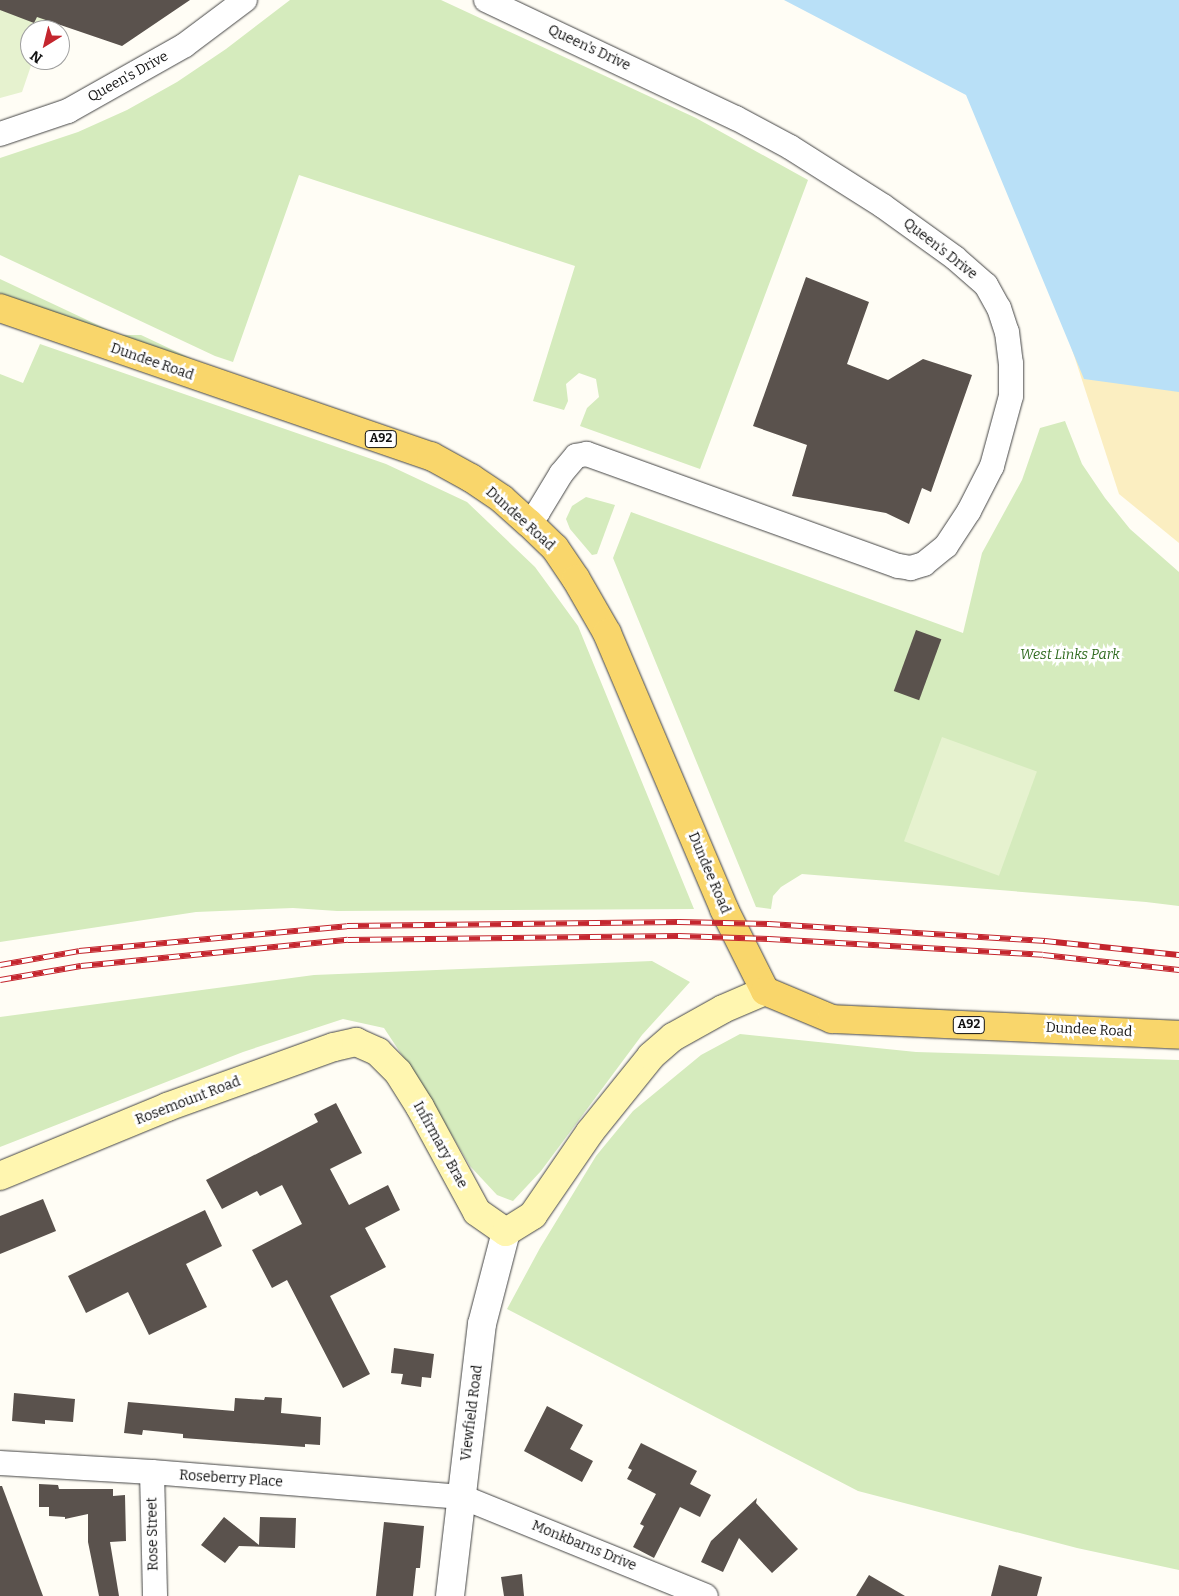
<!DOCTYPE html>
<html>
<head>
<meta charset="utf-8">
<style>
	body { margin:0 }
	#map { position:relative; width:1179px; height:1596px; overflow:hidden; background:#fffdf5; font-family:Bitter,serif }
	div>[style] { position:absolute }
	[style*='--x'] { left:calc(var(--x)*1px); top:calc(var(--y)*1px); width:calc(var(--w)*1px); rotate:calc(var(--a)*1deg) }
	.green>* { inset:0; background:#d5ebbd }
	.sand>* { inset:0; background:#fbeec1 }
	.pitch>* { inset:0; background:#e6f2cf; transform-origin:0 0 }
	.water>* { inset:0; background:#b9e0f7 }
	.building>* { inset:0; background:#5a524d; transform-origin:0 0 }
	.roads { filter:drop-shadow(0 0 1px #444) drop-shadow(0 0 1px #444) }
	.minor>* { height:24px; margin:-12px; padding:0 12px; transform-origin:12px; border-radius:12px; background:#fff }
	.tertiary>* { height:28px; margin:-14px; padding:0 14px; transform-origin:14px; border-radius:14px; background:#fff }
	.secondary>* { height:28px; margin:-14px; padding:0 14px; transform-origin:14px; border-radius:14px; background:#fff6b0 }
	.primary>* { height:28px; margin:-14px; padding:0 14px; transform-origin:14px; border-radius:14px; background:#f9d66b }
	.rail>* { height:5.5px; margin-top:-2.75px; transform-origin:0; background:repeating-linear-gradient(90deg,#fff 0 11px,#c4262e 0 22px); box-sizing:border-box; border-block:1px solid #c4262e }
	span { translate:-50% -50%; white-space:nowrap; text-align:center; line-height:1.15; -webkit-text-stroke:5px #fff; paint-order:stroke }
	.shield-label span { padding:1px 4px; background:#fff; border:1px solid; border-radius:4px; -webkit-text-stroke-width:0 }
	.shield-label { font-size:12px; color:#111; font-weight:700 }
	.street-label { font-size:14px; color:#111 }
	.park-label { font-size:14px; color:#2f6b1f; font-style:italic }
	.north { position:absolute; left:20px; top:20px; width:50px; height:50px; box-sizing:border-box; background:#fff; border:1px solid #a0a0a0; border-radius:50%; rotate:216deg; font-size:14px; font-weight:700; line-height:20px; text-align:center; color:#111 }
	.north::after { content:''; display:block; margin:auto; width:18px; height:22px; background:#c4262e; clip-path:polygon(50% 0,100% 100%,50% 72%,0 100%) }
</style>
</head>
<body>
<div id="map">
	<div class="green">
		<div style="clip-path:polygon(290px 0,441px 0,696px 118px,808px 180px,700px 469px,580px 426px,587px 408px,599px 397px,596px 379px,579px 373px,566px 384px,568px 401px,564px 410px,533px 401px,575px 266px,299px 175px,233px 362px,215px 356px,0 255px,0 158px,78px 132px,127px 110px,177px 82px,226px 49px)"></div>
		<div style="clip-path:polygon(0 279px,119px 335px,141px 335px,192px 359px,159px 350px,8px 296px,0 293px)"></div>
		<div style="clip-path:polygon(40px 344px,386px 464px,467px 502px,535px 567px,578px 626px,694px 909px,337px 911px,293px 908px,196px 912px,0 942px,0 374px,23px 383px)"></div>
		<div style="clip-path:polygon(1065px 421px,1082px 464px,1105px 498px,1130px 529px,1179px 572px,1179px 906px,1146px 902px,802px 874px,781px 887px,773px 896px,771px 909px,756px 907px,613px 558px,631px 512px,963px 633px,982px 553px,1022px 480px,1040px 428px)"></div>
		<div style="clip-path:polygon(586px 497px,615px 505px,597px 554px,592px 555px,570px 529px,566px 519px,572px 506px)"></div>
		<div style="clip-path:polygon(652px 961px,690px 982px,642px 1035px,541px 1171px,513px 1201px,497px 1195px,470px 1166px,427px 1093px,384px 1028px,343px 1019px,243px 1052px,0 1147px,0 1017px,314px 975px)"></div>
		<div style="clip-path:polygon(740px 1034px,916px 1052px,1179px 1060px,1179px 1570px,1077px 1548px,858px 1491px,507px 1309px,540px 1248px,596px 1156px,633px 1111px,701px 1055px)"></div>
	</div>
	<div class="sand">
		<div style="clip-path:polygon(1179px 15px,1179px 543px,1119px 494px,1022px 195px)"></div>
	</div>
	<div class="pitch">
		<div style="clip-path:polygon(0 0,53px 0,43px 30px,30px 30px,30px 60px,33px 60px,22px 92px,0 98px)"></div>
		<div style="left:942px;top:737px;width:101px;height:111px;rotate:20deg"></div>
	</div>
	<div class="water">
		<div style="clip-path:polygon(784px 0,1179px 0,1179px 392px,1084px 379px,966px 95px)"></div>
	</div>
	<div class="building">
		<div style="clip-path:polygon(0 0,190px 0,122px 46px,37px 17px,34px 23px,0 10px)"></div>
		<div style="clip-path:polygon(806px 277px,869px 302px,847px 364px,888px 380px,923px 359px,972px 375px,931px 492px,922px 488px,909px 524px,886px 513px,792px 496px,807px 445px,753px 426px)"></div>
		<div style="left:916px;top:630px;width:27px;height:65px;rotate:20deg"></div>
		<div style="clip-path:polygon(336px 1103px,362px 1153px,330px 1169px,349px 1205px,388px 1185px,400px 1210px,365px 1228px,386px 1267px,330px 1296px,370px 1374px,343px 1388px,287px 1280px,272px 1288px,252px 1250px,302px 1224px,282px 1185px,260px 1196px,257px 1191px,222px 1209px,206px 1180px,318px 1122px,314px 1114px)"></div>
		<div style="clip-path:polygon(43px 1199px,56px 1231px,0 1254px,0 1216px)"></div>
		<div style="clip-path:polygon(205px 1210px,222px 1246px,186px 1264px,207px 1307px,149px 1335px,128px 1292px,86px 1313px,68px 1276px)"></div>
		<div style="clip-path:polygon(394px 1348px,434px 1354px,431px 1378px,422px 1377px,421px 1387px,401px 1384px,403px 1374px,391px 1373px)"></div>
		<div style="clip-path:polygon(14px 1393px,75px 1399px,73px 1422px,45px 1420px,45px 1424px,12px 1421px)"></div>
		<div style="clip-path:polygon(265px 1397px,282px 1398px,281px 1413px,321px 1417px,320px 1445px,305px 1444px,305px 1447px,183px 1438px,183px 1434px,143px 1430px,142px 1435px,124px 1433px,128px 1402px,234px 1411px,235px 1398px,264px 1400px)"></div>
		<div style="clip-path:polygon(547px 1406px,583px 1425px,570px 1449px,593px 1461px,582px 1482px,524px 1451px)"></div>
		<div style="clip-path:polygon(641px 1443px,697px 1471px,690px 1484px,711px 1495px,700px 1517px,680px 1507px,654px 1558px,633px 1547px,644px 1526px,640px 1524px,656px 1494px,627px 1479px,632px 1470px,628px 1468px)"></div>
		<div style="clip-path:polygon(39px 1484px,58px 1485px,59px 1489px,113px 1489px,113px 1496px,125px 1495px,126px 1541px,110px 1542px,119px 1596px,99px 1596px,88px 1542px,88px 1514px,65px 1519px,65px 1517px,49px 1516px,49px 1507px,39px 1507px)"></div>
		<div style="clip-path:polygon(0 1486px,2px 1486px,43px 1596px,0 1596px)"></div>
		<div style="clip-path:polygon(757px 1498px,756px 1503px,798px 1549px,772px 1573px,739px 1538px,723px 1572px,701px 1562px,711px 1541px)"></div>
		<div style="clip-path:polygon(224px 1517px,259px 1545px,260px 1517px,296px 1518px,295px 1548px,239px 1546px,225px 1563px,201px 1545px)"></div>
		<div style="clip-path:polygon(384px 1522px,424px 1526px,420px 1568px,416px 1568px,413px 1596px,376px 1596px)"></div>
		<div style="clip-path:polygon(999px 1565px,1042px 1577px,1037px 1596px,991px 1596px)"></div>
		<div style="clip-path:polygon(522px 1574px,524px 1596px,504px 1596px,501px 1577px)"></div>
		<div style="clip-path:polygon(869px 1575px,905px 1596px,856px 1596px)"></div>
	</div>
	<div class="roads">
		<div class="minor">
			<div style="--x:486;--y:0;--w:276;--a:25.3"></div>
			<div style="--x:736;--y:118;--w:61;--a:28.2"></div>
			<div style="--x:790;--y:147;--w:110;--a:32.4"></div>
			<div style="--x:883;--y:206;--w:89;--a:35.8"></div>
			<div style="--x:955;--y:258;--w:41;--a:41.1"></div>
			<div style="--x:986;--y:285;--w:26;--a:61"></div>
			<div style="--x:999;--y:308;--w:25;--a:72"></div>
			<div style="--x:1007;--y:332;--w:31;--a:83"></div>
			<div style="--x:1011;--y:363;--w:33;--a:90"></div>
			<div style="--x:1011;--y:396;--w:73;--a:105.2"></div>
			<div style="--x:992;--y:466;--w:51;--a:117.1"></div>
			<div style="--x:969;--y:511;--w:42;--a:123.3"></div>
			<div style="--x:946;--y:546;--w:28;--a:141"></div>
			<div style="--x:924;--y:564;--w:14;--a:163"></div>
			<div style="--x:911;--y:568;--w:13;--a:-171"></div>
			<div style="--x:898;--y:566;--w:331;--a:-160.2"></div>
			<div style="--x:587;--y:454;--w:11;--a:170"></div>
			<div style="--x:576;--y:456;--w:23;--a:130"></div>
			<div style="--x:561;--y:474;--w:44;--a:121.2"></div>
			<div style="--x:538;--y:512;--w:14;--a:129"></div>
			<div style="--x:0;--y:134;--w:72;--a:-18.7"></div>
			<div style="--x:68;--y:111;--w:134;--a:-29.4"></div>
			<div style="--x:185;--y:45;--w:75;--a:-36.9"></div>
			<div style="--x:0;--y:1463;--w:152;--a:3.4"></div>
			<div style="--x:152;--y:1472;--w:311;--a:4.6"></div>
			<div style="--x:462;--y:1497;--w:263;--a:22.1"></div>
			<div style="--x:152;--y:1472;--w:124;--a:88.6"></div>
		</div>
		<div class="tertiary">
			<div style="--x:450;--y:1596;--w:274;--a:-83.3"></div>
			<div style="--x:482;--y:1324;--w:95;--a:-75.4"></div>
		</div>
		<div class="secondary">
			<div style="--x:0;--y:1176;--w:181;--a:-22.4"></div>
			<div style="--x:167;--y:1107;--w:177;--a:-19.8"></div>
			<div style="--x:334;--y:1047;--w:23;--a:-13"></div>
			<div style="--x:356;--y:1042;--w:24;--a:24"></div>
			<div style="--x:378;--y:1052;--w:28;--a:45"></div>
			<div style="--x:398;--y:1072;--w:41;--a:57.8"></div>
			<div style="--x:420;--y:1107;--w:119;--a:61.5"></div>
			<div style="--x:477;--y:1212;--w:35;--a:35"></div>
			<div style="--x:506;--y:1232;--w:32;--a:-32"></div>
			<div style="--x:533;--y:1215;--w:101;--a:-55.5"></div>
			<div style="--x:590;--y:1132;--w:97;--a:-51.2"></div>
			<div style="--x:651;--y:1056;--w:29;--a:-41"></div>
			<div style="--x:673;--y:1037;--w:57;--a:-29.2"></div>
			<div style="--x:723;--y:1009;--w:46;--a:-23.2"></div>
		</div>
		<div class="primary">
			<div style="--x:0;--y:308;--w:456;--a:19"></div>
			<div style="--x:431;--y:456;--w:46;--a:28.8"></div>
			<div style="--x:471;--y:478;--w:37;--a:34"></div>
			<div style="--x:502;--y:499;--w:36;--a:42"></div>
			<div style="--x:529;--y:523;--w:36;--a:44"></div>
			<div style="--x:555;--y:548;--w:37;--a:56"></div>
			<div style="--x:576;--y:579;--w:62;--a:60.1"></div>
			<div style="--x:607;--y:633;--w:300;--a:67"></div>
			<div style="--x:724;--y:909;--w:92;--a:63.4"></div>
			<div style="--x:765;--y:991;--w:73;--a:22.7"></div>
			<div style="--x:832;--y:1019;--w:347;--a:2.6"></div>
		</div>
	</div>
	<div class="rail">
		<div style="--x:0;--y:965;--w:80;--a:-10"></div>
		<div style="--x:79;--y:951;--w:269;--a:-5.3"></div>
		<div style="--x:347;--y:926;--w:332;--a:-0.7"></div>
		<div style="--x:679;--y:922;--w:90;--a:1.3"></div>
		<div style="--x:769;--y:924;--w:277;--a:3.5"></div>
		<div style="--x:1045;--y:941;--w:135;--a:6"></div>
		<div style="--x:0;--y:980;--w:82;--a:-9.8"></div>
		<div style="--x:81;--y:966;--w:268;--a:-5.6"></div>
		<div style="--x:348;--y:940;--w:331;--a:-0.7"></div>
		<div style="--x:679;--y:936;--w:90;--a:1.9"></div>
		<div style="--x:769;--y:939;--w:274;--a:3.3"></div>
		<div style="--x:1043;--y:955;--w:137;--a:6.3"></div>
	</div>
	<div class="shield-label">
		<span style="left:381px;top:439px">A92</span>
		<span style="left:969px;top:1025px">A92</span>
	</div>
	<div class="street-label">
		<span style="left:589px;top:48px;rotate:25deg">Queen's Drive</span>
		<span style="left:128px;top:77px;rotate:-29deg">Queen's Drive</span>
		<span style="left:940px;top:249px;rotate:38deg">Queen's Drive</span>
		<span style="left:152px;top:362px;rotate:19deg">Dundee Road</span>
		<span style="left:520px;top:519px;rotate:42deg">Dundee Road</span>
		<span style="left:709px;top:873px;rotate:67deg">Dundee Road</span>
		<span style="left:1089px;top:1030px;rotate:3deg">Dundee Road</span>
		<span style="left:188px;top:1101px;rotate:-21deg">Rosemount Road</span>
		<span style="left:440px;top:1145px;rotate:61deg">Infirmary Brae</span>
		<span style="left:472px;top:1413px;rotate:-83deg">Viewfield Road</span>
		<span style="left:231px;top:1479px;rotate:4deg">Roseberry Place</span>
		<span style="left:153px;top:1534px;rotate:-91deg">Rose Street</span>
		<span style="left:584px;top:1546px;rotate:22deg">Monkbarns Drive</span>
	</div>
	<div class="park-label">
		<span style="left:1070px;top:655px">West Links Park</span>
	</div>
	<div class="north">N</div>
</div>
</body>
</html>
